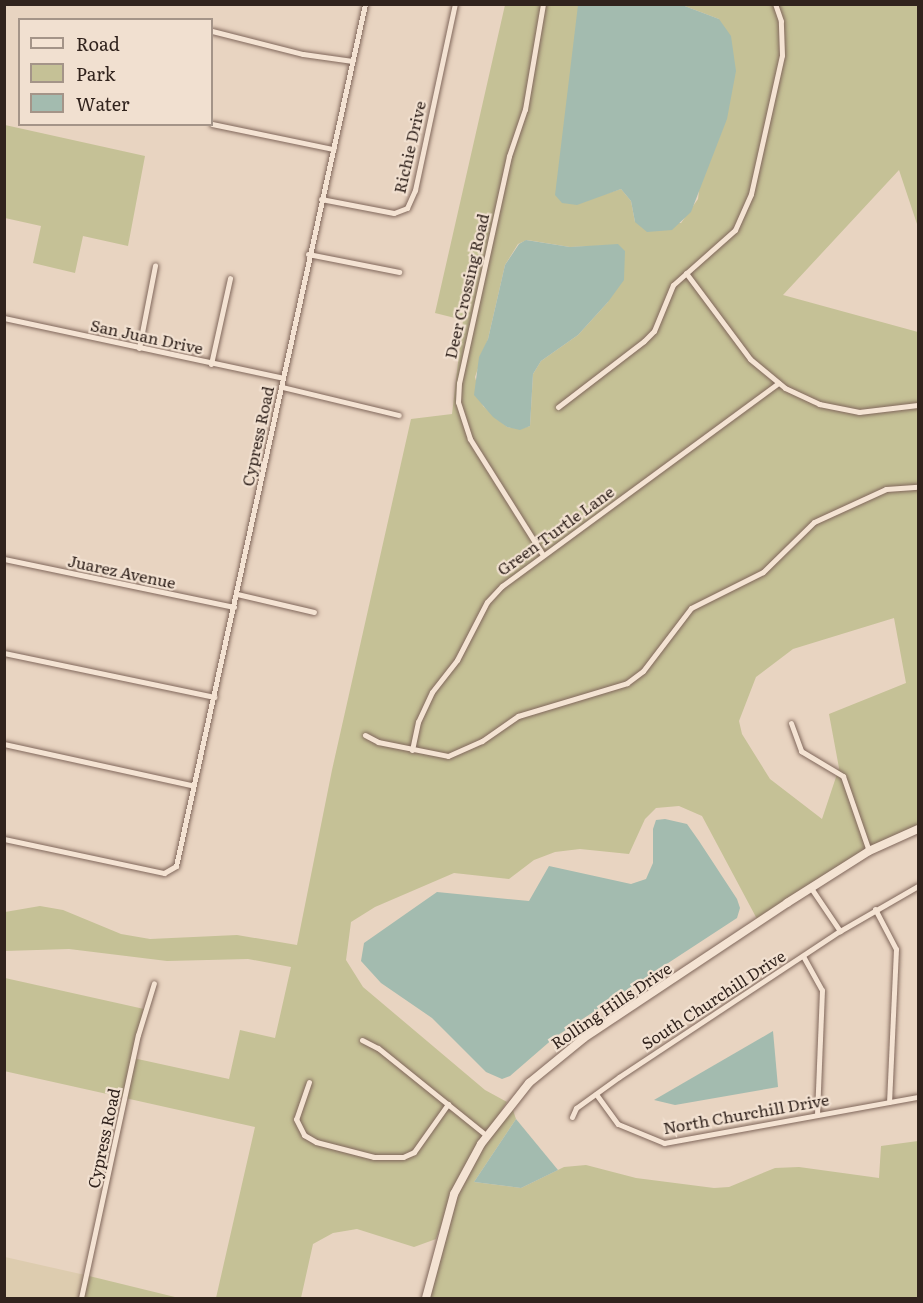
<!DOCTYPE html>
<html>
<head>
<meta charset="utf-8">
<style>
	body { margin:0 }
	#map { position:relative; width:923px; height:1303px; overflow:hidden; background:#e8d4c1; font-family:Literata,serif }
	div>[style] { position:absolute }
	[style*='--x'] { left:calc(var(--x)*1px); top:calc(var(--y)*1px); width:calc(var(--w)*1px); rotate:calc(var(--a)*1deg) }
	.farmland>* { inset:0; background:#ddccaf }
	.green>* { inset:0; background:#c5c196 }
	.water>* { inset:0; background:#a3bbaf }
	.roads { filter:drop-shadow(0 0 2px #80675b) drop-shadow(0 0 2px #80675b) }
	.street>* { height:5px; margin:-2.5px; padding:0 2.5px; transform-origin:2.5px; border-radius:2.5px; background:#f4e3d3 }
	.secondary>* { height:8px; margin:-4px; padding:0 4px; transform-origin:4px; border-radius:4px; background:#f4e3d3 }
	span { translate:-50% -50%; white-space:nowrap; text-align:center; line-height:1.15; -webkit-text-stroke:4.5px #f1e0d0; paint-order:stroke }
	.street-label { font-size:16px; color:#31231d }
	.frame { position:absolute; inset:0; border:6px solid #31231d; pointer-events:none }
	.legend { position:absolute; left:18px; top:18px; width:195px; height:108px; box-sizing:border-box; background:#f1e0d0; border:2px solid #a49488; margin:0; padding:8px 10px; list-style:none; font-size:18px; color:#31231d }
	.legend li { display:flex; align-items:center; gap:12px; height:30px }
	.legend b { width:30px; border:2px solid #a49488 }
</style>
</head>
<body>
<div id="map">
	<div class="farmland">
		<div style="clip-path:polygon(5px 1257px,85px 1275px,80px 1298px,5px 1298px)"></div>
	</div>
	<div class="green">
		<div style="clip-path:polygon(evenodd,505px 5px,578px 5px,599px 196px,621px 189px,631px 201px,635px 222px,681px 223px,698px 199px,719px 19px,682px 5px,918px 5px,918px 227px,899px 170px,783px 295px,918px 332px,918px 825px,867px 848px,757px 919px,702px 816px,679px 806px,656px 808px,645px 819px,629px 854px,580px 849px,555px 852px,534px 860px,509px 879px,454px 873px,375px 907px,351px 922px,346px 960px,363px 987px,485px 1090px,507px 1102px,461px 1173px,436px 1239px,414px 1247px,357px 1229px,333px 1233px,313px 1244px,301px 1298px,216px 1298px,255px 1127px,4px 1071px,5px 978px,144px 1009px,133px 1058px,229px 1079px,240px 1030px,275px 1038px,291px 967px,248px 959px,167px 961px,69px 949px,5px 951px,5px 912px,40px 906px,63px 910px,121px 934px,150px 939px,237px 935px,297px 945px,332px 770px,411px 419px,452px 414px,463px 320px,435px 313px,505px 5px,527px 240px,570px 247px,618px 245px,608px 302px,578px 335px,541px 361px,533px 374px,530px 426px,520px 429px,507px 427px,483px 406px,475px 377px,488px 339px,505px 265px,518px 244px,527px 240px,505px 5px,894px 618px,906px 683px,829px 714px,839px 768px,822px 819px,770px 779px,742px 734px,739px 721px,756px 677px,793px 649px,894px 618px)"></div>
		<div style="clip-path:polygon(5px 125px,145px 156px,128px 246px,83px 236px,75px 273px,33px 263px,41px 226px,5px 218px)"></div>
		<div style="clip-path:polygon(512px 1107px,516px 1119px,474px 1182px,521px 1188px,564px 1167px,586px 1165px,636px 1178px,714px 1188px,729px 1187px,775px 1168px,799px 1167px,879px 1178px,881px 1146px,918px 1141px,918px 1298px,430px 1298px,458px 1195px,485px 1145px)"></div>
		<div style="clip-path:polygon(85px 1275px,179px 1298px,80px 1298px)"></div>
	</div>
	<div class="water">
		<div style="clip-path:polygon(578px 5px,682px 5px,719px 19px,731px 36px,736px 71px,727px 119px,691px 212px,672px 230px,647px 232px,635px 222px,631px 201px,621px 189px,577px 205px,562px 203px,555px 195px)"></div>
		<div style="clip-path:polygon(526px 240px,570px 247px,618px 244px,625px 251px,624px 280px,608px 302px,578px 335px,541px 361px,533px 374px,530px 426px,520px 430px,507px 427px,493px 417px,474px 395px,479px 357px,488px 339px,505px 265px,519px 244px)"></div>
		<div style="clip-path:polygon(665px 819px,687px 824px,699px 841px,737px 899px,740px 908px,737px 918px,555px 1037px,510px 1076px,502px 1079px,486px 1072px,432px 1018px,381px 983px,361px 961px,364px 943px,437px 892px,529px 901px,549px 866px,631px 884px,646px 879px,653px 863px,653px 829px,656px 820px)"></div>
		<div style="clip-path:polygon(773px 1031px,778px 1087px,675px 1105px,654px 1100px)"></div>
		<div style="clip-path:polygon(516px 1119px,558px 1170px,521px 1188px,474px 1182px)"></div>
	</div>
	<div class="roads">
		<div class="street">
			<div style="--x:543;--y:4;--w:107;--a:99.7"></div>
			<div style="--x:525;--y:109;--w:50;--a:108.8"></div>
			<div style="--x:509;--y:156;--w:232;--a:102.4"></div>
			<div style="--x:459;--y:383;--w:19;--a:93"></div>
			<div style="--x:458;--y:402;--w:39;--a:72"></div>
			<div style="--x:470;--y:439;--w:137;--a:57.8"></div>
			<div style="--x:212;--y:31;--w:94;--a:14.2"></div>
			<div style="--x:303;--y:54;--w:50;--a:8"></div>
			<div style="--x:212;--y:124;--w:124;--a:11.7"></div>
			<div style="--x:321;--y:199;--w:74;--a:10.9"></div>
			<div style="--x:394;--y:213;--w:14;--a:-21"></div>
			<div style="--x:407;--y:208;--w:20;--a:-66"></div>
			<div style="--x:415;--y:190;--w:190;--a:-77.9"></div>
			<div style="--x:308;--y:254;--w:93;--a:11.2"></div>
			<div style="--x:686;--y:273;--w:107;--a:53.3"></div>
			<div style="--x:750;--y:359;--w:45;--a:39.6"></div>
			<div style="--x:785;--y:388;--w:38;--a:25"></div>
			<div style="--x:819;--y:404;--w:41;--a:11.3"></div>
			<div style="--x:859;--y:412;--w:59;--a:-6.8"></div>
			<div style="--x:4;--y:318;--w:285;--a:12.1"></div>
			<div style="--x:139;--y:348;--w:84;--a:-79"></div>
			<div style="--x:211;--y:364;--w:88;--a:-77.5"></div>
			<div style="--x:282;--y:387;--w:120;--a:13.5"></div>
			<div style="--x:558;--y:407;--w:108;--a:-37.5"></div>
			<div style="--x:644;--y:341;--w:14;--a:-45"></div>
			<div style="--x:654;--y:331;--w:50;--a:-67.6"></div>
			<div style="--x:673;--y:285;--w:83;--a:-41.6"></div>
			<div style="--x:735;--y:230;--w:39;--a:-66"></div>
			<div style="--x:751;--y:194;--w:142;--a:-77.4"></div>
			<div style="--x:782;--y:55;--w:34;--a:-92"></div>
			<div style="--x:781;--y:21;--w:18;--a:-109"></div>
			<div style="--x:4;--y:559;--w:235;--a:11.8"></div>
			<div style="--x:237;--y:594;--w:79;--a:13.2"></div>
			<div style="--x:4;--y:653;--w:215;--a:11.8"></div>
			<div style="--x:791;--y:723;--w:30;--a:70"></div>
			<div style="--x:801;--y:751;--w:49;--a:30.8"></div>
			<div style="--x:843;--y:776;--w:79;--a:70.9"></div>
			<div style="--x:365;--y:735;--w:15;--a:28"></div>
			<div style="--x:378;--y:742;--w:71;--a:11.3"></div>
			<div style="--x:448;--y:756;--w:37;--a:-24"></div>
			<div style="--x:482;--y:741;--w:44;--a:-34.8"></div>
			<div style="--x:518;--y:716;--w:114;--a:-16.8"></div>
			<div style="--x:627;--y:683;--w:20;--a:-37"></div>
			<div style="--x:643;--y:671;--w:79;--a:-52.7"></div>
			<div style="--x:691;--y:608;--w:80;--a:-26.6"></div>
			<div style="--x:763;--y:572;--w:71;--a:-44.4"></div>
			<div style="--x:814;--y:522;--w:79;--a:-24.6"></div>
			<div style="--x:886;--y:489;--w:32;--a:-4"></div>
			<div style="--x:4;--y:744;--w:191;--a:12.4"></div>
			<div style="--x:412;--y:750;--w:29;--a:-78"></div>
			<div style="--x:418;--y:722;--w:33;--a:-65"></div>
			<div style="--x:432;--y:692;--w:41;--a:-52"></div>
			<div style="--x:457;--y:660;--w:65;--a:-62.7"></div>
			<div style="--x:487;--y:602;--w:22;--a:-47"></div>
			<div style="--x:502;--y:586;--w:343;--a:-36.3"></div>
			<div style="--x:4;--y:839;--w:164;--a:12"></div>
			<div style="--x:164;--y:873;--w:14;--a:-30"></div>
			<div style="--x:176;--y:866;--w:882;--a:-77.63"></div>
			<div style="--x:811;--y:888;--w:52;--a:56"></div>
			<div style="--x:875;--y:909;--w:45;--a:62.3"></div>
			<div style="--x:896;--y:949;--w:153;--a:92.6"></div>
			<div style="--x:803;--y:956;--w:39;--a:61"></div>
			<div style="--x:822;--y:990;--w:125;--a:92.3"></div>
			<div style="--x:362;--y:1040;--w:18;--a:27"></div>
			<div style="--x:378;--y:1048;--w:140;--a:38.9"></div>
			<div style="--x:309;--y:1082;--w:39;--a:109"></div>
			<div style="--x:296;--y:1119;--w:18;--a:63"></div>
			<div style="--x:304;--y:1135;--w:14;--a:30"></div>
			<div style="--x:316;--y:1142;--w:60;--a:14.5"></div>
			<div style="--x:374;--y:1157;--w:29;--a:0"></div>
			<div style="--x:403;--y:1157;--w:12;--a:-24"></div>
			<div style="--x:414;--y:1152;--w:59;--a:-54.7"></div>
			<div style="--x:596;--y:1094;--w:37;--a:54"></div>
			<div style="--x:618;--y:1124;--w:50;--a:22.4"></div>
			<div style="--x:664;--y:1143;--w:258;--a:-10.3"></div>
			<div style="--x:572;--y:1117;--w:10;--a:-66"></div>
			<div style="--x:576;--y:1108;--w:53;--a:-35.8"></div>
			<div style="--x:619;--y:1077;--w:265;--a:-33.5"></div>
			<div style="--x:840;--y:931;--w:90;--a:-30"></div>
			<div style="--x:81;--y:1298;--w:269;--a:-77.8"></div>
			<div style="--x:138;--y:1035;--w:54;--a:-72.9"></div>
		</div>
		<div class="secondary">
			<div style="--x:426;--y:1298;--w:108;--a:-74.9"></div>
			<div style="--x:454;--y:1194;--w:57;--a:-61.6"></div>
			<div style="--x:481;--y:1144;--w:78;--a:-51.8"></div>
			<div style="--x:529;--y:1083;--w:71;--a:-39.3"></div>
			<div style="--x:584;--y:1038;--w:244;--a:-33.6"></div>
			<div style="--x:787;--y:903;--w:97;--a:-32.4"></div>
			<div style="--x:869;--y:851;--w:54;--a:-24.2"></div>
		</div>
	</div>
	<div class="street-label">
		<span style="left:409px;top:147px;rotate:-77deg">Richie Drive</span>
		<span style="left:466px;top:286px;rotate:-77deg">Deer Crossing Road</span>
		<span style="left:147px;top:336px;rotate:12deg">San Juan Drive</span>
		<span style="left:257px;top:436px;rotate:-78deg">Cypress Road</span>
		<span style="left:555px;top:530px;rotate:-36deg">Green Turtle Lane</span>
		<span style="left:122px;top:571px;rotate:12deg">Juarez Avenue</span>
		<span style="left:713px;top:999px;rotate:-33deg">South Churchill Drive</span>
		<span style="left:611px;top:1005px;rotate:-34deg">Rolling Hills Drive</span>
		<span style="left:746px;top:1113px;rotate:-10deg">North Churchill Drive</span>
		<span style="left:103px;top:1138px;rotate:-78deg">Cypress Road</span>
	</div>
	<div class="frame"></div>
	<ul class="legend">
	<li><b style="height:8px;background:#f4e3d3"></b>Road</li>
	<li><b style="height:16px;background:#c5c196"></b>Park</li>
	<li><b style="height:16px;background:#a3bbaf"></b>Water</li>
	</ul>
</div>
</body>
</html>
